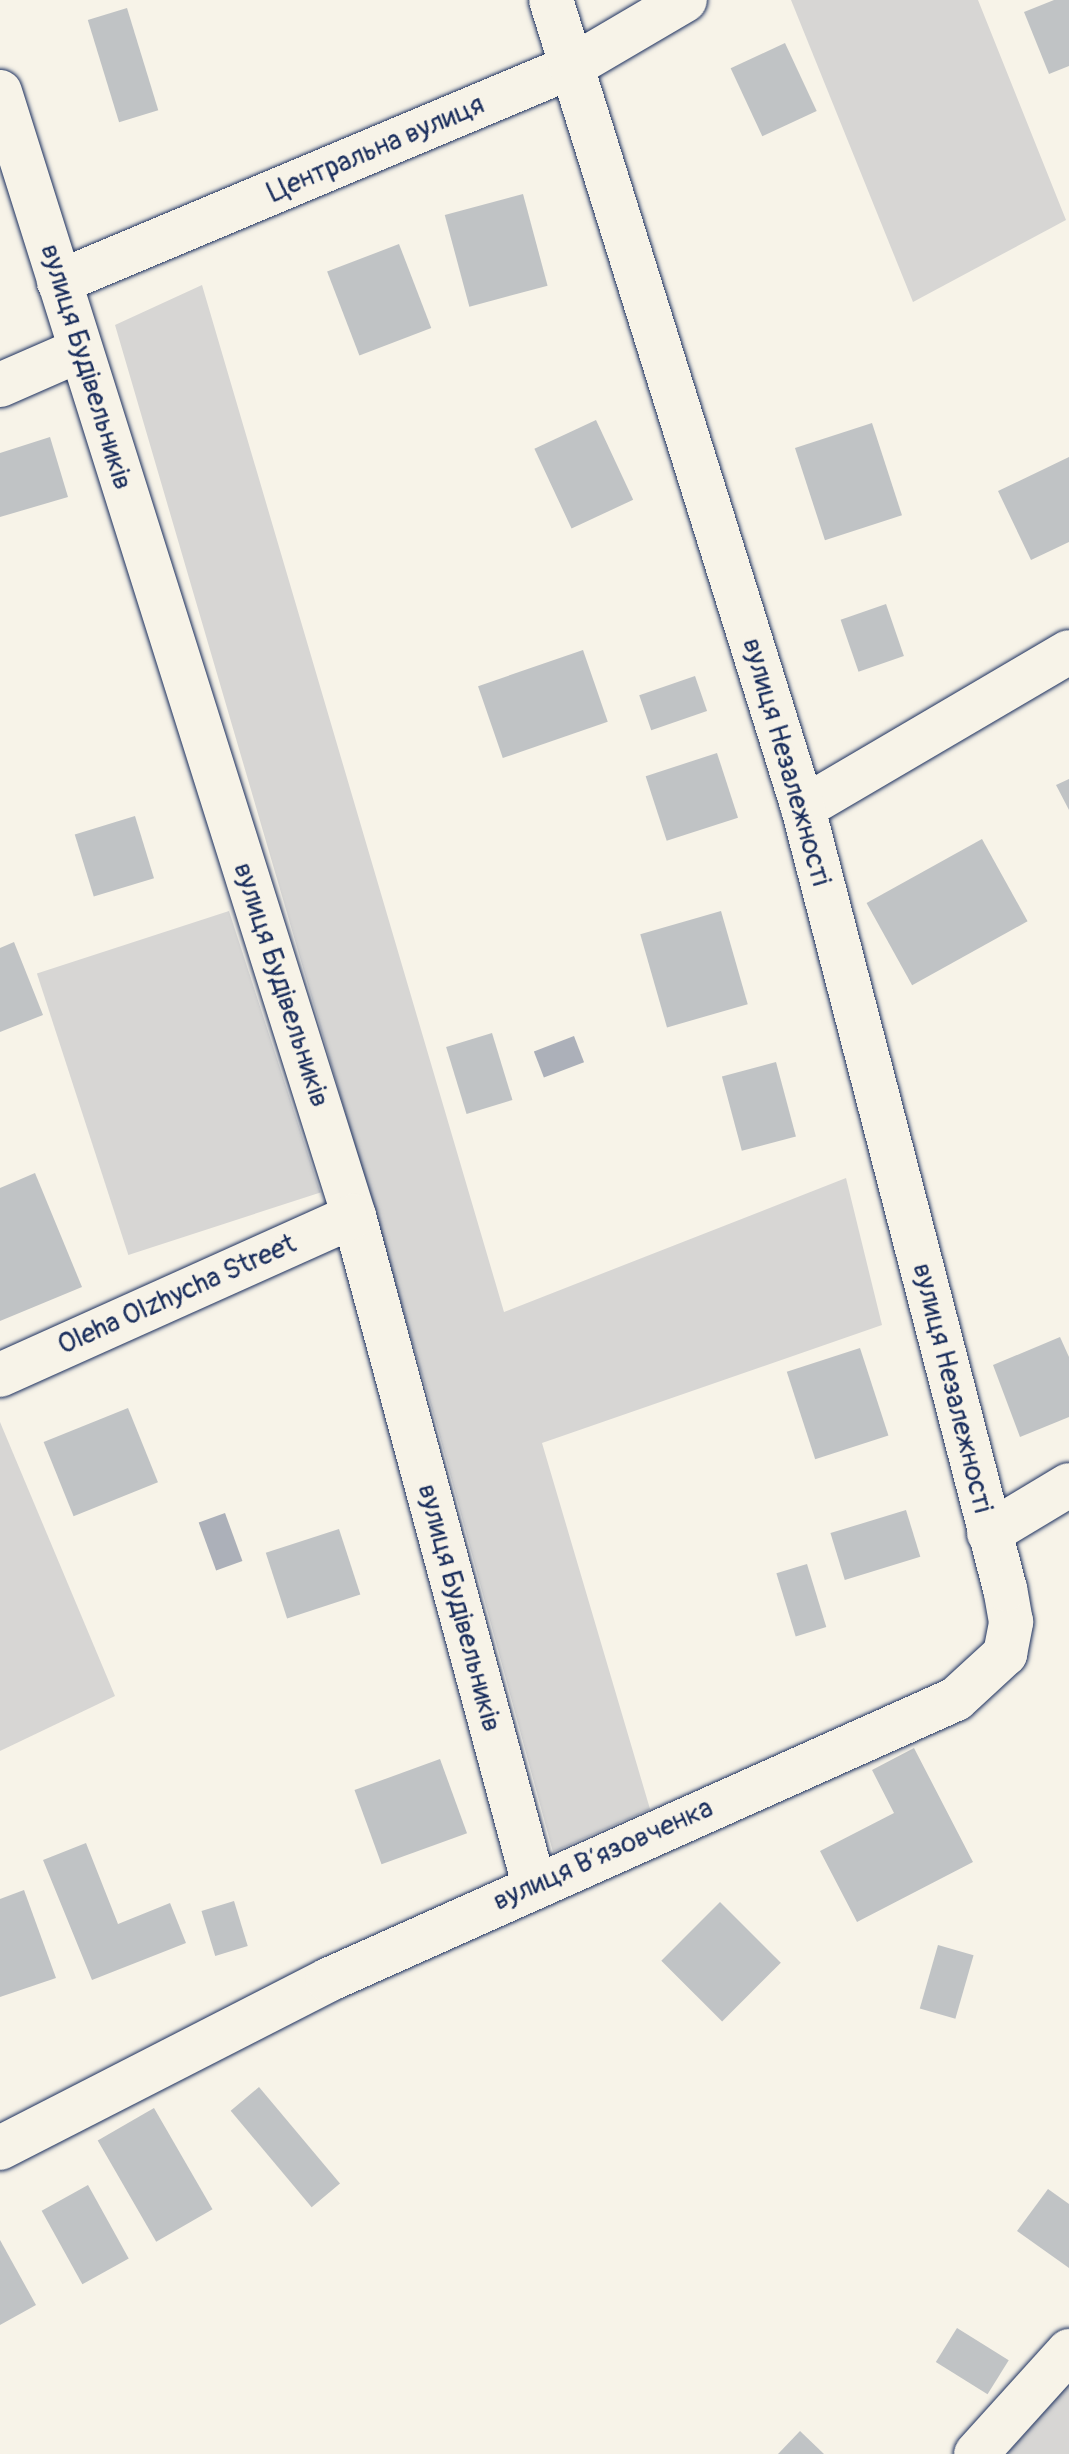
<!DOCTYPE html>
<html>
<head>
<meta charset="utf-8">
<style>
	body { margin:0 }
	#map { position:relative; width:1069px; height:2454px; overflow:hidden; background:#f7f3e8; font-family:Pangolin,sans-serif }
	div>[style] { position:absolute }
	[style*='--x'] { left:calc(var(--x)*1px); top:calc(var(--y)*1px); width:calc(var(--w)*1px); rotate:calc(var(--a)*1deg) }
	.green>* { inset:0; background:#d7d6d4; transform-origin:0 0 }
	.water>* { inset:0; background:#acb0b9; transform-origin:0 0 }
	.building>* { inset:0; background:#c0c3c5; transform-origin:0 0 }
	.roads { filter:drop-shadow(0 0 2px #1b2f5e) drop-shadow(0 0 2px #1b2f5e) }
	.minor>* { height:44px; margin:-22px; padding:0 22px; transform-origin:22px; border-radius:22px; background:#f7f3e8 }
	span { translate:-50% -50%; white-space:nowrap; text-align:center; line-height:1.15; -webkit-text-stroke:6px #f7f3e8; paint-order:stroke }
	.street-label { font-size:28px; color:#1b2f5e }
</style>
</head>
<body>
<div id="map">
	<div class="green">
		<div style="clip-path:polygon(791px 0,978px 0,1066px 220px,913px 302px)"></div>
		<div style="clip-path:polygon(202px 285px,504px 1312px,846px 1178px,882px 1325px,542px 1443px,650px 1809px,553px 1852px,437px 1426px,115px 325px)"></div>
		<div style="left:229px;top:911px;width:296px;height:202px;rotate:72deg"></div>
		<div style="clip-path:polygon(0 1422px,115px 1696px,0 1751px)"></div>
		<div style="clip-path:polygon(1069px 2384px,1069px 2454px,1007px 2454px)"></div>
	</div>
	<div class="water">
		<div style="left:574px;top:1036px;width:28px;height:43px;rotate:69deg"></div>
		<div style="left:225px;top:1513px;width:51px;height:28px;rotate:70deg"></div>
	</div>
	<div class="building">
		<div style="clip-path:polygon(1054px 0,1069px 0,1069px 66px,1049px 74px,1024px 12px)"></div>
		<div style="left:127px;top:8px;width:107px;height:41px;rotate:73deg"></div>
		<div style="left:785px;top:43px;width:75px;height:60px;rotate:65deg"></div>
		<div style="left:523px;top:194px;width:95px;height:81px;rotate:75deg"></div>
		<div style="left:399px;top:244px;width:90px;height:77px;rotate:69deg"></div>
		<div style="left:596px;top:420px;width:88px;height:68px;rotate:65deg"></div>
		<div style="left:872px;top:423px;width:97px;height:81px;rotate:72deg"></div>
		<div style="clip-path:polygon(50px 437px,68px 497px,0 517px,0 453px)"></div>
		<div style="clip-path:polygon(1069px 457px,1069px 542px,1031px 560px,998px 491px)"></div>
		<div style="left:886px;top:604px;width:55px;height:48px;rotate:71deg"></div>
		<div style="left:583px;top:650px;width:76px;height:111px;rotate:71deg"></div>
		<div style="left:695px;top:676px;width:37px;height:59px;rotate:71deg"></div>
		<div style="left:717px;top:753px;width:68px;height:75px;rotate:72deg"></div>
		<div style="clip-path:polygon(1069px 779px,1069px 810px,1056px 785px)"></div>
		<div style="left:135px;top:816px;width:65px;height:63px;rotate:73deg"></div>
		<div style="left:982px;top:839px;width:94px;height:132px;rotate:61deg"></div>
		<div style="left:721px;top:911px;width:97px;height:84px;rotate:74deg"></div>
		<div style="clip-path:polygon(14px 942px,43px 1015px,0 1032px,0 948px)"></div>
		<div style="left:492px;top:1033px;width:70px;height:48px;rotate:73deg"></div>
		<div style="left:776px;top:1062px;width:77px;height:56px;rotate:75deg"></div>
		<div style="clip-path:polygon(35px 1173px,82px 1287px,0 1321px,0 1188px)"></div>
		<div style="clip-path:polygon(1060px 1337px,1069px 1357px,1069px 1417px,1020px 1437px,993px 1365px)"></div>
		<div style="left:860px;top:1348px;width:92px;height:77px;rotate:72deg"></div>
		<div style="left:128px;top:1408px;width:80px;height:91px;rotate:68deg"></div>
		<div style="left:906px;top:1510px;width:49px;height:79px;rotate:73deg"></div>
		<div style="left:339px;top:1529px;width:69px;height:77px;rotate:72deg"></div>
		<div style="left:807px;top:1564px;width:66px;height:32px;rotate:73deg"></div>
		<div style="clip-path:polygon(914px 1748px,973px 1862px,857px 1922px,820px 1851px,894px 1813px,872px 1770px)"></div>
		<div style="left:440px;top:1759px;width:79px;height:91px;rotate:70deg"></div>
		<div style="clip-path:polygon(86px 1843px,118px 1924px,170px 1903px,186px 1943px,92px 1980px,43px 1860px)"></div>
		<div style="clip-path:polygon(24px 1890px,56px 1978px,0 1997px,0 1899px)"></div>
		<div style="left:234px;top:1901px;width:47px;height:34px;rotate:73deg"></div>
		<div style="left:720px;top:1902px;width:86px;height:83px;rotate:45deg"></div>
		<div style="left:938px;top:1945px;width:37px;height:66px;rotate:16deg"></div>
		<div style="left:259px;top:2087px;width:126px;height:37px;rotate:50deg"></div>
		<div style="left:154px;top:2108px;width:117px;height:65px;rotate:60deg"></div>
		<div style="left:88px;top:2185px;width:84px;height:53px;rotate:61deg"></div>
		<div style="clip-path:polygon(1048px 2189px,1069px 2204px,1069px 2268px,1017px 2231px)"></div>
		<div style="clip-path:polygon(0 2240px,36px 2305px,0 2325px)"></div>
		<div style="left:957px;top:2328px;width:61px;height:40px;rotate:32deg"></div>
		<div style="clip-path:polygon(800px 2431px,824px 2454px,778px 2454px)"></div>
	</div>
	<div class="roads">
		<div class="minor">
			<div style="--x:0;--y:92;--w:1178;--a:72.52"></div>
			<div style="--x:354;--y:1216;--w:693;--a:74.94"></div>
			<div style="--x:59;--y:282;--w:555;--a:-22.78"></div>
			<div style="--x:571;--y:67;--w:132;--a:-30.4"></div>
			<div style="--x:0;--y:385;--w:87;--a:-23.6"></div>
			<div style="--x:803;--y:808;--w:308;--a:-30.4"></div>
			<div style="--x:0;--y:1375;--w:388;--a:-24.2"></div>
			<div style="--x:989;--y:1533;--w:93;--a:-31"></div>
			<div style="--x:0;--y:2148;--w:369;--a:-27.1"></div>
			<div style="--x:328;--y:1980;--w:688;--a:-24.11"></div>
			<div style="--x:956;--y:1699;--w:67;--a:-42.6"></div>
			<div style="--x:1005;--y:1654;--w:33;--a:-79"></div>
			<div style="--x:1011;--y:1622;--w:34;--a:-100"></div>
			<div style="--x:1005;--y:1589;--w:807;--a:-104.5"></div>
			<div style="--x:803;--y:808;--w:846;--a:-107.32"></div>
			<div style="--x:976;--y:2454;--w:139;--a:-47.9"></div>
		</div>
	</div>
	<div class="street-label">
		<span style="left:376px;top:149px;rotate:-23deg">Центральна вулиця</span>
		<span style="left:86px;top:367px;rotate:73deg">вулиця Будівельників</span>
		<span style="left:786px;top:762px;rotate:74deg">вулиця Незалежності</span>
		<span style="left:281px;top:985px;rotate:72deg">вулиця Будівельників</span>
		<span style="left:177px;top:1295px;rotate:-24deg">Oleha Olzhycha Street</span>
		<span style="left:952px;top:1388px;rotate:76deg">вулиця Незалежності</span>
		<span style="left:459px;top:1608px;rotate:75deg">вулиця Будівельників</span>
		<span style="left:603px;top:1855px;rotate:-24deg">вулиця Вʼязовченка</span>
	</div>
</div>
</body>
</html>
